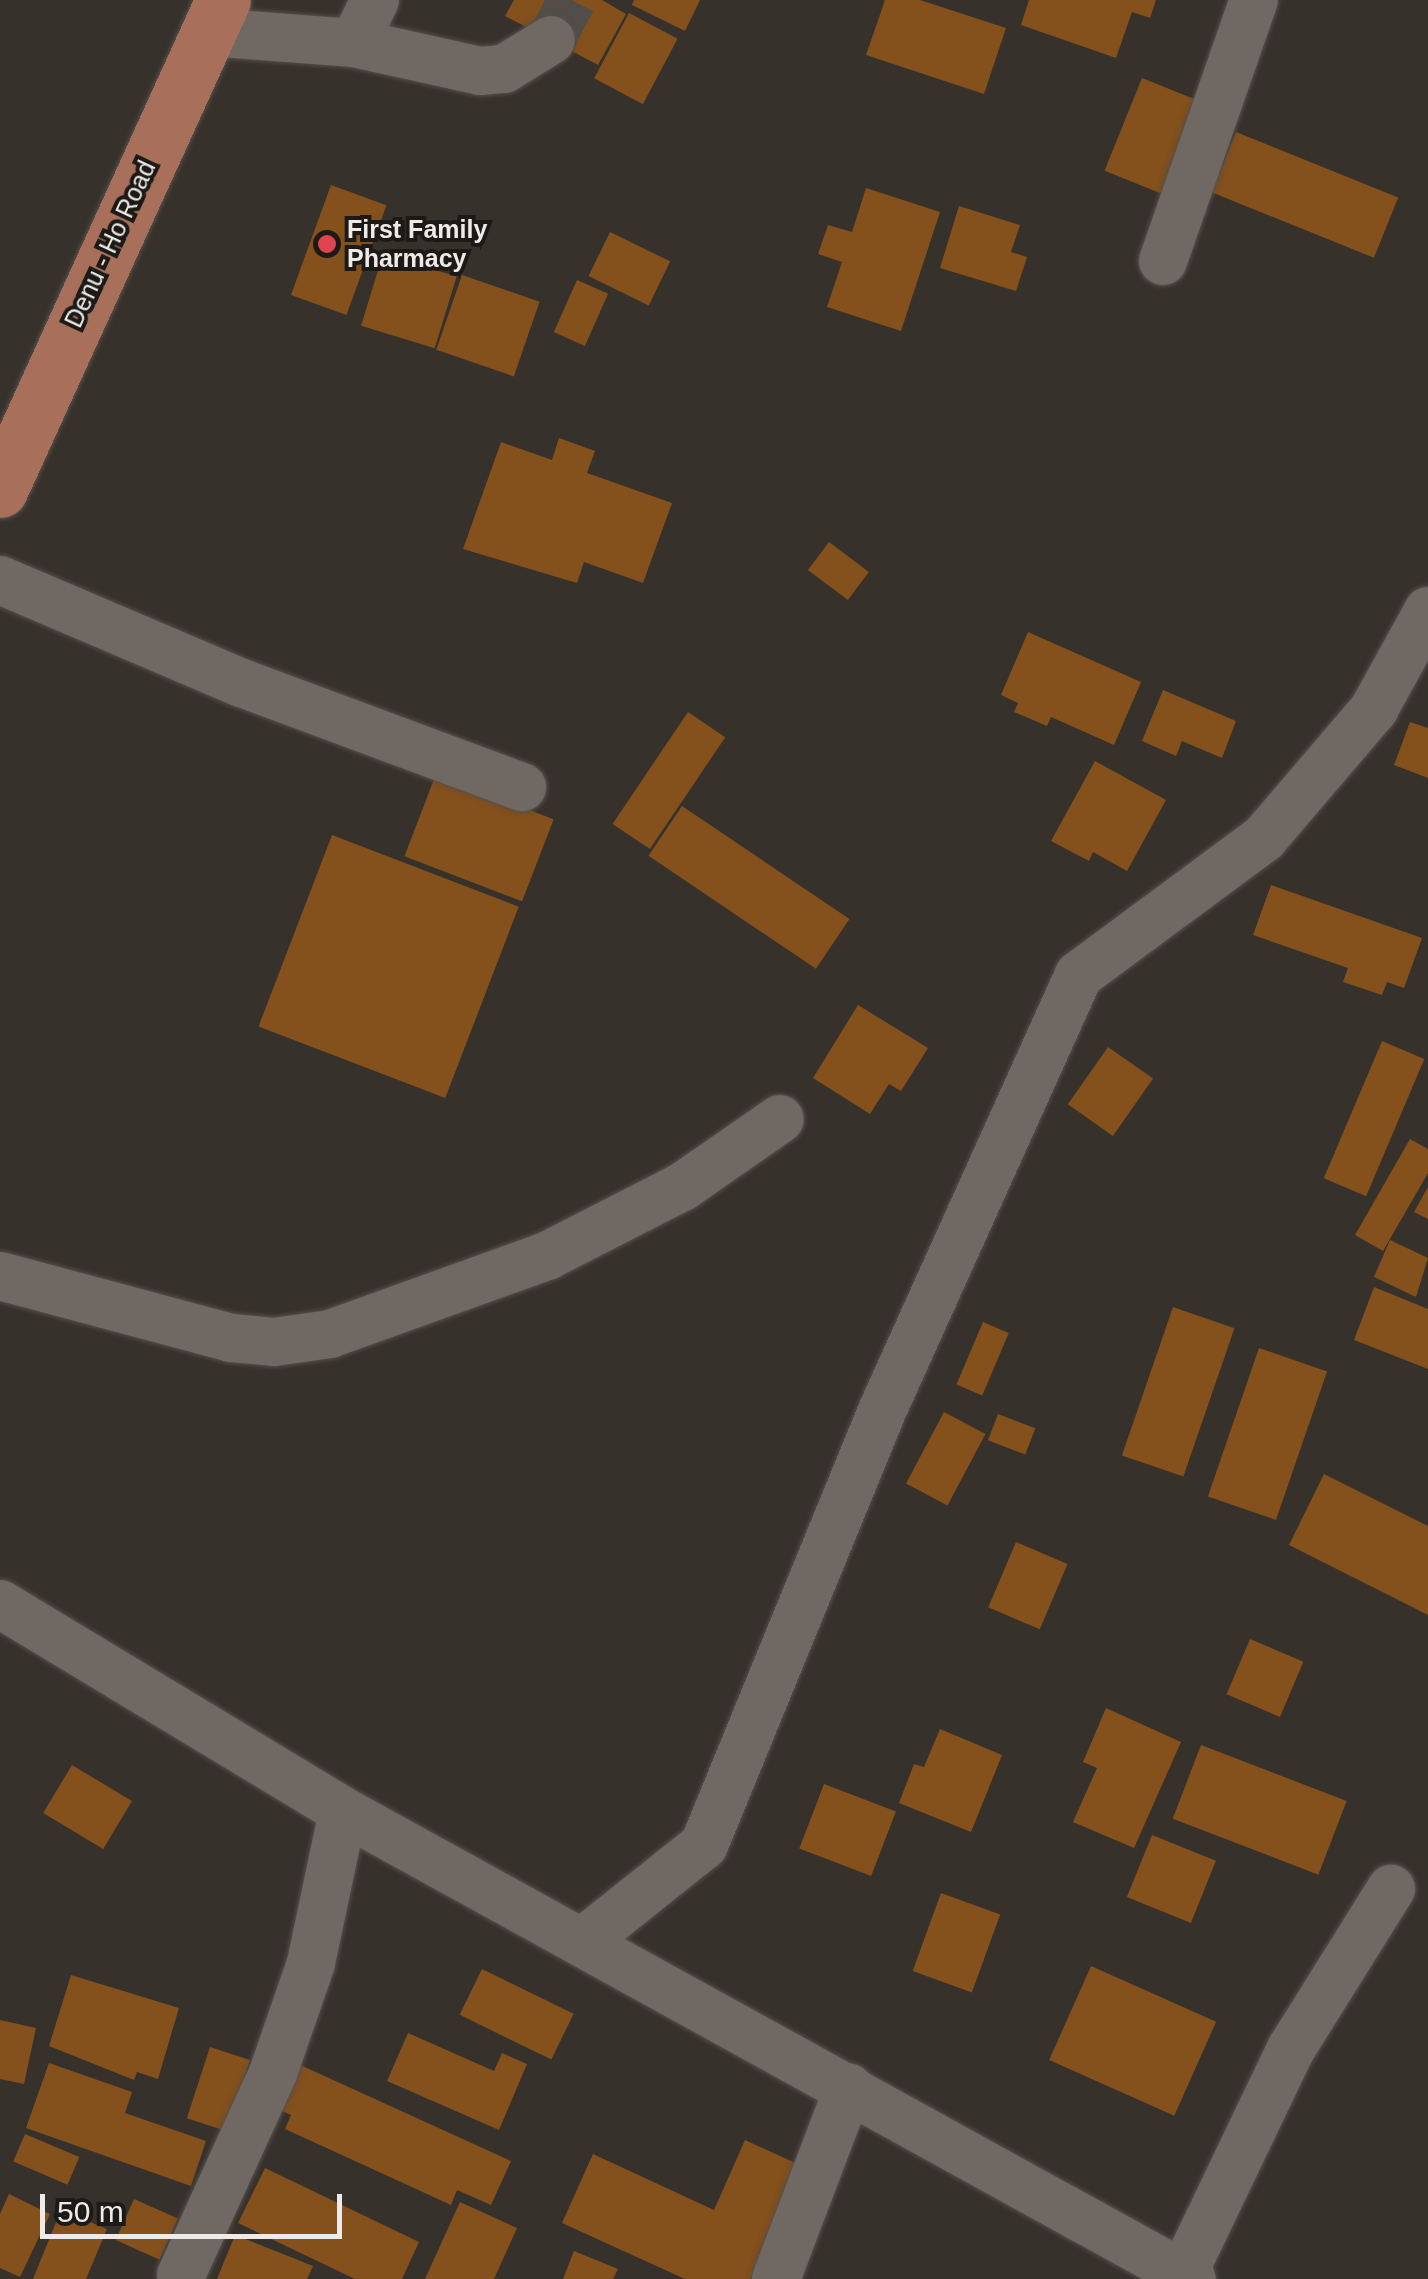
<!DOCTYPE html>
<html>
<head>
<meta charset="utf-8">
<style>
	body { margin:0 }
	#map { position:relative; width:1428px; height:2279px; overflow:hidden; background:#37312c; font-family:Arial,sans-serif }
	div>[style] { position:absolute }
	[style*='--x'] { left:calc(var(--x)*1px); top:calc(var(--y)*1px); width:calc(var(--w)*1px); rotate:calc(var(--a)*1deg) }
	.building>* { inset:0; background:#84501b; transform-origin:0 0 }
	.minor-tunnel>* { height:48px; margin-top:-24px; transform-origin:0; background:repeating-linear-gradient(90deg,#524d48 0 48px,transparent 0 72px) }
	.roads { filter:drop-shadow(0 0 2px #554f4b) drop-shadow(0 0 2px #554f4b) }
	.minor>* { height:48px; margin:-24px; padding:0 24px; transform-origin:24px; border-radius:24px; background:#706963 }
	.major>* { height:55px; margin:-27.5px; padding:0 27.5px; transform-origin:27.5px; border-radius:27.5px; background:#a8705a }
	.dots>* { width:28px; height:28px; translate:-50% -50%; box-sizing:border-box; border:5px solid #1c1a17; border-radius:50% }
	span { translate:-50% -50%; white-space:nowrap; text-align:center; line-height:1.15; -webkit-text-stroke:8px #1c1a17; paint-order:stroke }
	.poi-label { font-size:25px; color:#eeeae7; font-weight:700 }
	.left { translate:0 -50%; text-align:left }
	.street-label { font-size:25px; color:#eeeae7 }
	.scale { position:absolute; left:40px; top:2194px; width:302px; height:45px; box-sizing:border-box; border:5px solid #eeeae7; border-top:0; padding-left:12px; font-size:30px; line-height:35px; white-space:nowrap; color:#eeeae7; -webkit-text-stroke:8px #1c1a17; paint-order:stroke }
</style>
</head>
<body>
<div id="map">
	<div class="building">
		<div style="clip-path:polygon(514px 0,602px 0,626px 14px,598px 65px,505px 16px)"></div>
		<div style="clip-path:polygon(634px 0,700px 0,685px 31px,632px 5px)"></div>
		<div style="clip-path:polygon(885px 0,920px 0,1006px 28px,984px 94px,866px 55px)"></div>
		<div style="clip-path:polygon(1029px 0,1156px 0,1150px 18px,1132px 12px,1116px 58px,1021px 25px)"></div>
		<div style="left:629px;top:13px;width:55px;height:74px;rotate:28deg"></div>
		<div style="left:1142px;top:78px;width:61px;height:100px;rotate:22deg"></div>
		<div style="left:1236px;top:132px;width:175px;height:65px;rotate:22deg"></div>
		<div style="left:331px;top:185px;width:59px;height:117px;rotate:20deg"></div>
		<div style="clip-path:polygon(866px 188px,940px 212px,901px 331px,827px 307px,842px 262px,818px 254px,828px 225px,852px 232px)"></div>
		<div style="clip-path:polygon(959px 206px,1020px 225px,1011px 252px,1027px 257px,1016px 291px,940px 268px)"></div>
		<div style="left:610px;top:232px;width:67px;height:49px;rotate:26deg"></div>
		<div style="left:383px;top:254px;width:77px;height:75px;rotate:17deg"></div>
		<div style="left:462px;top:275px;width:82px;height:79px;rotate:19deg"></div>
		<div style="left:577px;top:280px;width:34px;height:57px;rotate:24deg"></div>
		<div style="clip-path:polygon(559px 438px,595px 451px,587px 473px,672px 503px,643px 583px,584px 562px,577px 583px,463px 549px,501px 442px,552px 460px)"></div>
		<div style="left:829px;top:542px;width:50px;height:35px;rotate:37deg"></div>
		<div style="clip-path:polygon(1028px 632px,1141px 682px,1114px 745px,1051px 717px,1047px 726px,1014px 712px,1018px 703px,1001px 695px)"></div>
		<div style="clip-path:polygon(1163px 690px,1236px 721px,1222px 758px,1182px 741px,1176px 756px,1142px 741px)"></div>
		<div style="left:688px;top:712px;width:45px;height:135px;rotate:34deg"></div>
		<div style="clip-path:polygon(1410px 722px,1428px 728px,1428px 778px,1394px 765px)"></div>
		<div style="clip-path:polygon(1095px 761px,1166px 800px,1127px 871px,1093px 852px,1089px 861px,1051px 841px)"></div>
		<div style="left:436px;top:774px;width:126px;height:88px;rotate:21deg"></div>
		<div style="left:682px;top:806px;width:202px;height:60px;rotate:34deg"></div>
		<div style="left:332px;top:835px;width:200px;height:205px;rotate:21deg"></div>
		<div style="clip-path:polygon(1271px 885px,1422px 938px,1404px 988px,1387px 982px,1382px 995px,1343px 982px,1348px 968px,1253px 935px)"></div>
		<div style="clip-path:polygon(858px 1005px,928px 1048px,901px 1091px,889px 1084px,870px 1114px,813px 1078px)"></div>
		<div style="left:1382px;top:1041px;width:46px;height:149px;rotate:23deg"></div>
		<div style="left:1108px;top:1047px;width:55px;height:70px;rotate:35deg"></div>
		<div style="clip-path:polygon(1410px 1139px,1428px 1149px,1428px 1173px,1383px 1251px,1355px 1235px)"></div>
		<div style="clip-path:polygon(1428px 1187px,1428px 1219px,1414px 1212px)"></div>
		<div style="clip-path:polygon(1390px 1240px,1428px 1258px,1416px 1297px,1374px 1277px)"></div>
		<div style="clip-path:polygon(1374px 1287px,1428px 1309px,1428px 1369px,1354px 1340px)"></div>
		<div style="left:1173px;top:1307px;width:65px;height:157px;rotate:19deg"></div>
		<div style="left:983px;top:1322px;width:28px;height:68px;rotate:23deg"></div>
		<div style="left:1259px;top:1348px;width:72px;height:157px;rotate:19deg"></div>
		<div style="left:944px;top:1412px;width:47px;height:81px;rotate:28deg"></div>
		<div style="left:998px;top:1414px;width:40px;height:28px;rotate:21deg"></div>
		<div style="clip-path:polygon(1324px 1474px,1428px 1526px,1428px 1615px,1289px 1545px)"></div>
		<div style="left:1016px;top:1542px;width:56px;height:71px;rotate:23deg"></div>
		<div style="left:1250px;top:1639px;width:58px;height:60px;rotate:23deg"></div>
		<div style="clip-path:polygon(1106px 1708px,1181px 1742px,1134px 1848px,1073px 1822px,1097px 1768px,1083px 1762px)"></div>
		<div style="clip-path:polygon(940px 1729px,1002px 1755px,971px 1832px,899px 1803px,914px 1764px,924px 1767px)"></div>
		<div style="left:1201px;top:1745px;width:156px;height:79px;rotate:21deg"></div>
		<div style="left:72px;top:1765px;width:70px;height:56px;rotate:31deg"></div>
		<div style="left:824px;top:1784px;width:77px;height:69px;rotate:21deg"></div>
		<div style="left:1152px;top:1835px;width:69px;height:67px;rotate:22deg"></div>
		<div style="left:941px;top:1893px;width:63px;height:83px;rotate:20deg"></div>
		<div style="left:1091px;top:1966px;width:137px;height:103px;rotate:24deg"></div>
		<div style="left:482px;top:1969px;width:102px;height:51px;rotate:26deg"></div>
		<div style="clip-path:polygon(71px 1975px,179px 2008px,158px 2079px,137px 2072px,134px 2080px,49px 2046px)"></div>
		<div style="clip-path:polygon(0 2020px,36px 2028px,24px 2084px,0 2079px)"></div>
		<div style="clip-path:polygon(408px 2033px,494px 2071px,502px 2053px,527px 2064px,499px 2130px,387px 2081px)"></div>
		<div style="left:210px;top:2047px;width:42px;height:75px;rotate:18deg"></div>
		<div style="clip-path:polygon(49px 2063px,132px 2092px,125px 2113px,206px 2141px,191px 2186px,26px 2128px)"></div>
		<div style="clip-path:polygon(298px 2064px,511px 2161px,491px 2205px,457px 2190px,451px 2205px,285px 2129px,291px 2115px,278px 2109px)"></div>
		<div style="left:25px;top:2134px;width:59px;height:30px;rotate:23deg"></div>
		<div style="clip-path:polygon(745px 2140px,802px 2166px,751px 2279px,685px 2279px,562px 2223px,593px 2154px,714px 2210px)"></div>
		<div style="clip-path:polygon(265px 2168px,419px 2242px,402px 2279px,355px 2279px,238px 2223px)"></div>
		<div style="clip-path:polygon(9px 2194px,50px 2214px,20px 2277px,0 2268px,0 2214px)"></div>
		<div style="left:134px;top:2199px;width:48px;height:45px;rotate:24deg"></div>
		<div style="clip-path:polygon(460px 2202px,517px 2228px,494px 2279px,425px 2279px)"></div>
		<div style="clip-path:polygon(61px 2210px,107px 2229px,86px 2279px,33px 2279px)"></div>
		<div style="clip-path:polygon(235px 2235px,313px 2266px,307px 2279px,217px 2279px)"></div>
		<div style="clip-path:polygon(574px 2251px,618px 2269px,613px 2279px,563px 2279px)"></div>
	</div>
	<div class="minor-tunnel">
		<div style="--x:551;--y:40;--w:45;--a:-62.3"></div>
	</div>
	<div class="roads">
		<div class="minor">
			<div style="--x:208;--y:32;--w:146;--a:4.3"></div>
			<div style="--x:354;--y:43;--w:48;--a:-64"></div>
			<div style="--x:354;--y:43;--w:129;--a:12.5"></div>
			<div style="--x:480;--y:71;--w:24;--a:-5"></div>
			<div style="--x:504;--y:69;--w:55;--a:-31.7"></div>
			<div style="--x:1163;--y:261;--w:276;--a:-70.8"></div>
			<div style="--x:0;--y:580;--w:263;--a:23.1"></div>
			<div style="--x:242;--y:683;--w:299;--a:20.4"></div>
			<div style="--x:0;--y:1276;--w:239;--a:15"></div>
			<div style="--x:231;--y:1338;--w:43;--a:5.3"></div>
			<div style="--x:274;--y:1342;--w:57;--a:-8.1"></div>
			<div style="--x:330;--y:1334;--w:233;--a:-19.8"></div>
			<div style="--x:549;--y:1255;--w:149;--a:-27.1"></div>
			<div style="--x:682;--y:1187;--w:119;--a:-34.8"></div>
			<div style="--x:0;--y:1604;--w:401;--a:31.1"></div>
			<div style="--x:343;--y:1811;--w:969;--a:28.87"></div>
			<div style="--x:585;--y:1940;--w:152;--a:-38.6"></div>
			<div style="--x:704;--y:1845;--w:469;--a:-67.7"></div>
			<div style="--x:882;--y:1411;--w:478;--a:-65.7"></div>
			<div style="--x:1079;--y:975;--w:230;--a:-36.5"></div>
			<div style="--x:1264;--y:838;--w:170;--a:-49.5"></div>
			<div style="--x:1374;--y:709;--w:112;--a:-61.1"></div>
			<div style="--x:1183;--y:2274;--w:250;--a:-64.4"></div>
			<div style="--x:1291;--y:2049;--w:189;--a:-58"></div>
			<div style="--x:181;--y:2275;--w:222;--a:-65.5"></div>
			<div style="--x:273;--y:2073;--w:116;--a:-70.9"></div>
			<div style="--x:311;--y:1963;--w:155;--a:-78.1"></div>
			<div style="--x:776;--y:2279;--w:205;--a:-69.2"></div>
		</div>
		<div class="major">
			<div style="--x:0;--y:490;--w:538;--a:-65.53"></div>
		</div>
	</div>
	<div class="dots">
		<div style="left:327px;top:244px;background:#e0444e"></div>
	</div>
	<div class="poi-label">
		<span class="left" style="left:347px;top:244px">First Family<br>Pharmacy</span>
	</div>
	<div class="street-label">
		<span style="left:110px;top:244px;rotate:-65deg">Denu - Ho Road</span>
	</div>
	<div class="scale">50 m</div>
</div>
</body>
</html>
